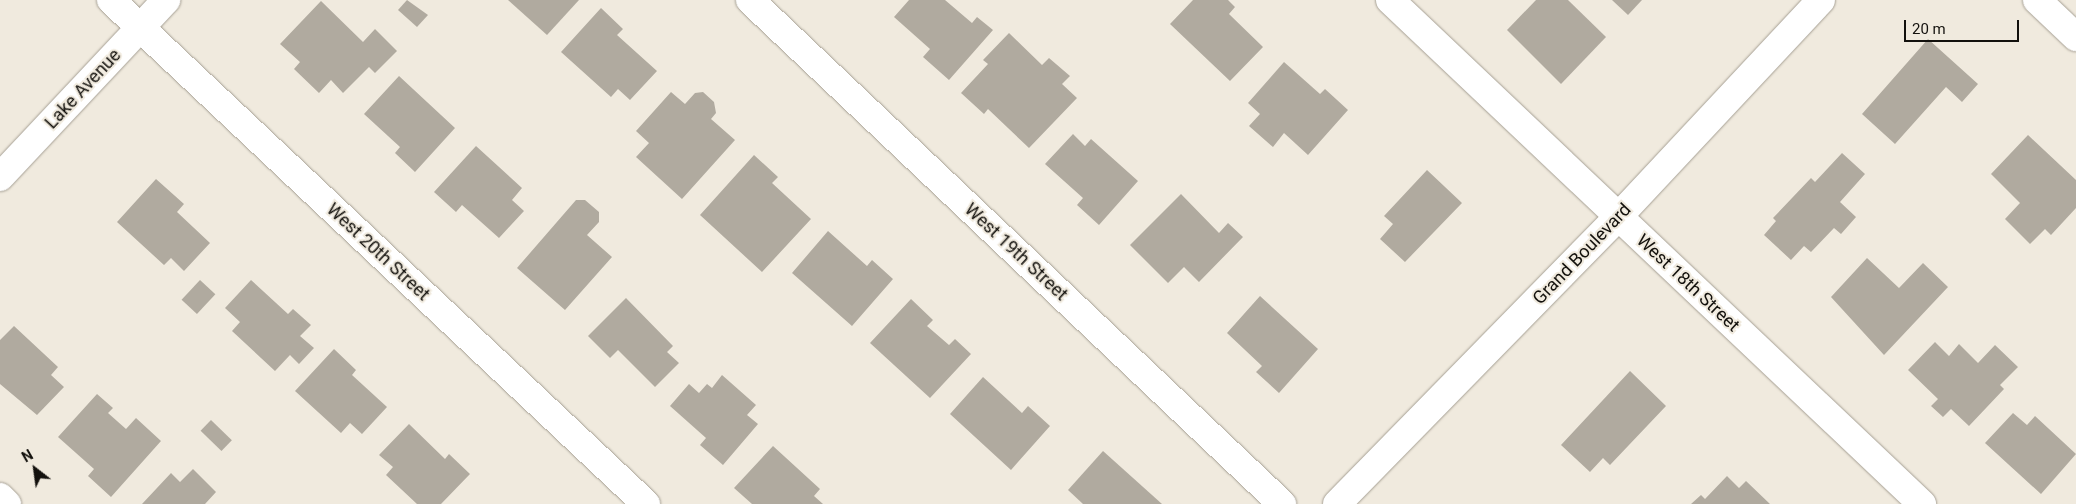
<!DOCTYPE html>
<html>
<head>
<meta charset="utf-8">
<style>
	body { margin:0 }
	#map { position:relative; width:2076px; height:504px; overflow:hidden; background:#f0eade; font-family:Roboto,sans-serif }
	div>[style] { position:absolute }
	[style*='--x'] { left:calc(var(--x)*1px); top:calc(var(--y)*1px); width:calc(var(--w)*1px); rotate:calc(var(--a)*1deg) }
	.building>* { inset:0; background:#b0aa9f; transform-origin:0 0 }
	.roads { filter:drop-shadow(0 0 1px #a6a094) drop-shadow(0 0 1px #a6a094) }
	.minor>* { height:28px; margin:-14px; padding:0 14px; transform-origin:14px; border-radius:14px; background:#fff }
	.tertiary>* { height:28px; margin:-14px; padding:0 14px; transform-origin:14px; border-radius:14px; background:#fff }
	span { translate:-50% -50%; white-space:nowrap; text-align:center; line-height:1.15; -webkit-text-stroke:4px #f0eade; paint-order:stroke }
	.street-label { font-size:18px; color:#13110d }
	.north { position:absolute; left:10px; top:444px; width:50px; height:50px; -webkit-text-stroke:4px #f0eade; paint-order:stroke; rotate:330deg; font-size:14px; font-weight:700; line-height:20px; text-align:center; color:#13110d }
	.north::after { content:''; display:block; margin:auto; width:18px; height:22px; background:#13110d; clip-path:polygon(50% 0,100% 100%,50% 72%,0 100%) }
	.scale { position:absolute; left:1904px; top:20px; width:115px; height:22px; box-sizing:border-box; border:2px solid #13110d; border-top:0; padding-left:6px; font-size:15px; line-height:18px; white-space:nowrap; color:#13110d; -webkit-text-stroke:4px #f0eade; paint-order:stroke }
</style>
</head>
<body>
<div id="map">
	<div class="building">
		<div style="clip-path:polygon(407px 0,428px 15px,417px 27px,398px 10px)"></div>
		<div style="clip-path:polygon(508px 0,579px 0,547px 35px)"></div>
		<div style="clip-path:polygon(909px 0,945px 0,972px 23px,977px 17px,993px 30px,949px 80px,923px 57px,930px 49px,894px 17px)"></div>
		<div style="clip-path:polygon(1193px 0,1228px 0,1235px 7px,1229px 14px,1263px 47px,1230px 81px,1170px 24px)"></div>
		<div style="clip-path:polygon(1536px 0,1568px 0,1606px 37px,1561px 84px,1507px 30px)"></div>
		<div style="clip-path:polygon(1612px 0,1642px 0,1628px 15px)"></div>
		<div style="clip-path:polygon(321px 1px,363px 42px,375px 29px,397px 51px,375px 73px,369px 67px,343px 93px,331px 80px,319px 93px,294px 69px,300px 62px,280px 44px)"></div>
		<div style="clip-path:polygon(601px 8px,623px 29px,617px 35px,657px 71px,630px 100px,618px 89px,611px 97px,561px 52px)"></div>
		<div style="clip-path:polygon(1009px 33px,1042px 65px,1049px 58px,1070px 76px,1062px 84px,1077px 98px,1029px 148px,988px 109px,984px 114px,961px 93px,988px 64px,983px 60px)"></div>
		<div style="clip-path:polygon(1928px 39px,1978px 84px,1962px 102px,1946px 87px,1895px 144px,1862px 114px)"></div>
		<div style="clip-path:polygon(1284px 62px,1320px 94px,1325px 89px,1348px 110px,1308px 155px,1284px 133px,1273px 147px,1249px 126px,1260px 114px,1248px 103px)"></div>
		<div style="clip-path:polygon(399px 76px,455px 128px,415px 172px,395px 153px,400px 147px,364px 114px)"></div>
		<div style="clip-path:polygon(671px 92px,685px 104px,695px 93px,703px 92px,714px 102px,716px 113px,711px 119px,735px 140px,682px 199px,636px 157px,649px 143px,636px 131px)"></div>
		<div style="clip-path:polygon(1073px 134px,1085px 146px,1091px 139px,1138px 181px,1099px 225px,1077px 205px,1083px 198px,1045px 164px)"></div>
		<div style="clip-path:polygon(2028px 135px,2076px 180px,2076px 208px,2051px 235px,2045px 229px,2030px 244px,2005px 219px,2020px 203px,1991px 174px)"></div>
		<div style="clip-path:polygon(476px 146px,522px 188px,512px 200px,524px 211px,499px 238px,462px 205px,456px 212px,434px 192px)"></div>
		<div style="clip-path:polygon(1842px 153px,1865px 174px,1840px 202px,1856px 217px,1841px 234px,1834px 228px,1811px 252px,1804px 246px,1791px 260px,1764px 235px,1776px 221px,1773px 218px,1811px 178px,1815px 182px)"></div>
		<div style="clip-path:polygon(754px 155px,778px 177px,772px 183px,811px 219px,762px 272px,700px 215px)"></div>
		<div style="clip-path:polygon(1427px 170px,1462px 203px,1405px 262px,1380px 239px,1393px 224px,1384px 216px)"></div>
		<div style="clip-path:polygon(156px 179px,184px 204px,177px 212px,210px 243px,184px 271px,171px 258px,164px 265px,117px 222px)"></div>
		<div style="clip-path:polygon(1181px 194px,1219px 233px,1228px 223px,1243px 237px,1199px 282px,1184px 267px,1168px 283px,1130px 245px)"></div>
		<div style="clip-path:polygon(576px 200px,585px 200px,599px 212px,599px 222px,587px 235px,612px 257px,565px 310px,517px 268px)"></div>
		<div style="clip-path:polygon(828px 231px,867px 266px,872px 260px,893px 279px,852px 326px,792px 273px)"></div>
		<div style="clip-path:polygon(1867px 258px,1899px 288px,1923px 263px,1948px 287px,1884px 355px,1831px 297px)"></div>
		<div style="left:200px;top:280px;width:21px;height:27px;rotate:43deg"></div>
		<div style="clip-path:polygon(251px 280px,288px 314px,293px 309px,311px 325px,300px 336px,314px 348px,299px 364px,290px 355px,275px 371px,232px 331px,240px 322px,225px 308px)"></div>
		<div style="clip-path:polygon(1260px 296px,1318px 349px,1279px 393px,1256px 372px,1262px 366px,1227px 333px)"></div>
		<div style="clip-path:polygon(626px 298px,673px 346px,667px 352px,679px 363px,655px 387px,618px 350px,610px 358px,588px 336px)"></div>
		<div style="clip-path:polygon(911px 299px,933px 320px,927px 326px,949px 345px,955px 339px,971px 354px,930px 398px,870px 343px)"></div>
		<div style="clip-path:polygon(14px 326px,58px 367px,51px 375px,64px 387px,37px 415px,0 384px,0 340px)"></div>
		<div style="clip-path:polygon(1935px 342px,1949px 356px,1959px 344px,1978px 363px,1995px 345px,2018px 367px,2000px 385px,2004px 389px,1969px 426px,1951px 409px,1943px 417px,1931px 406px,1938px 399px,1908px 370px)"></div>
		<div style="clip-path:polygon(334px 349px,356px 370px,352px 375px,387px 407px,362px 434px,350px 423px,341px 433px,295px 391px)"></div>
		<div style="clip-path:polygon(1630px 371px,1666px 406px,1610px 465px,1603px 458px,1590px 472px,1561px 445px)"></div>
		<div style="clip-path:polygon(722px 375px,756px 405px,747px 415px,758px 424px,723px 465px,700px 445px,706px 438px,670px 406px,689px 384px,699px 393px,707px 384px,712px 388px)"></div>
		<div style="clip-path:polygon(983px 377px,1022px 413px,1028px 406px,1050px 426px,1011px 470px,950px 414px)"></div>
		<div style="clip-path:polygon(97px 394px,113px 408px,108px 413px,126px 429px,136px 418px,161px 441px,111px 497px,88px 476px,94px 469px,58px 437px)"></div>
		<div style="clip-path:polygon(2013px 413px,2027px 425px,2035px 416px,2076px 454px,2041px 494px,1985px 443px)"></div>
		<div style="left:211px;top:420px;width:29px;height:15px;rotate:44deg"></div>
		<div style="clip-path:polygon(409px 424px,445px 459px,449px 454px,470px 474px,441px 504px,417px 504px,386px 475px,393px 467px,379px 455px)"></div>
		<div style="clip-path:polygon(773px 446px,820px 489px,814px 496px,823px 504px,752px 504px,734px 488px)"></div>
		<div style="clip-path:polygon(1103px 451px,1162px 504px,1083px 504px,1068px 490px)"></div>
		<div style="clip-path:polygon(193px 469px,216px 492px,205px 504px,142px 504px,171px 473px,180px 482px)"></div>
		<div style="clip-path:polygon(1727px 476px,1739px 488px,1746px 481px,1770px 504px,1691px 504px,1701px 495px,1705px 499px)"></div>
	</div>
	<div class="roads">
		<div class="minor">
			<div style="--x:111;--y:0;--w:735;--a:43.29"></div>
			<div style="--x:750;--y:0;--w:733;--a:43.45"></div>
			<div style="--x:1390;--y:0;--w:733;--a:43.45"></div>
			<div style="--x:2037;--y:0;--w:54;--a:43.5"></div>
			<div style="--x:0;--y:497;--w:10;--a:45"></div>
		</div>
		<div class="tertiary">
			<div style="--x:0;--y:177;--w:243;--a:-46.8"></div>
			<div style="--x:1337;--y:504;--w:402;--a:-45.6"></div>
			<div style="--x:1618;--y:217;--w:297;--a:-46.9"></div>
		</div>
	</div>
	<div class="street-label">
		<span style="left:83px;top:89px;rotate:-47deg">Lake Avenue</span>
		<span style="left:378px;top:252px;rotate:43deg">West 20th Street</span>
		<span style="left:1016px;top:252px;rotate:43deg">West 19th Street</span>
		<span style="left:1582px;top:254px;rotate:-46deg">Grand Boulevard</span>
		<span style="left:1688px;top:283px;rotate:43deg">West 18th Street</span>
	</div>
	<div class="north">N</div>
	<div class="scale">20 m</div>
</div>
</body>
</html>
